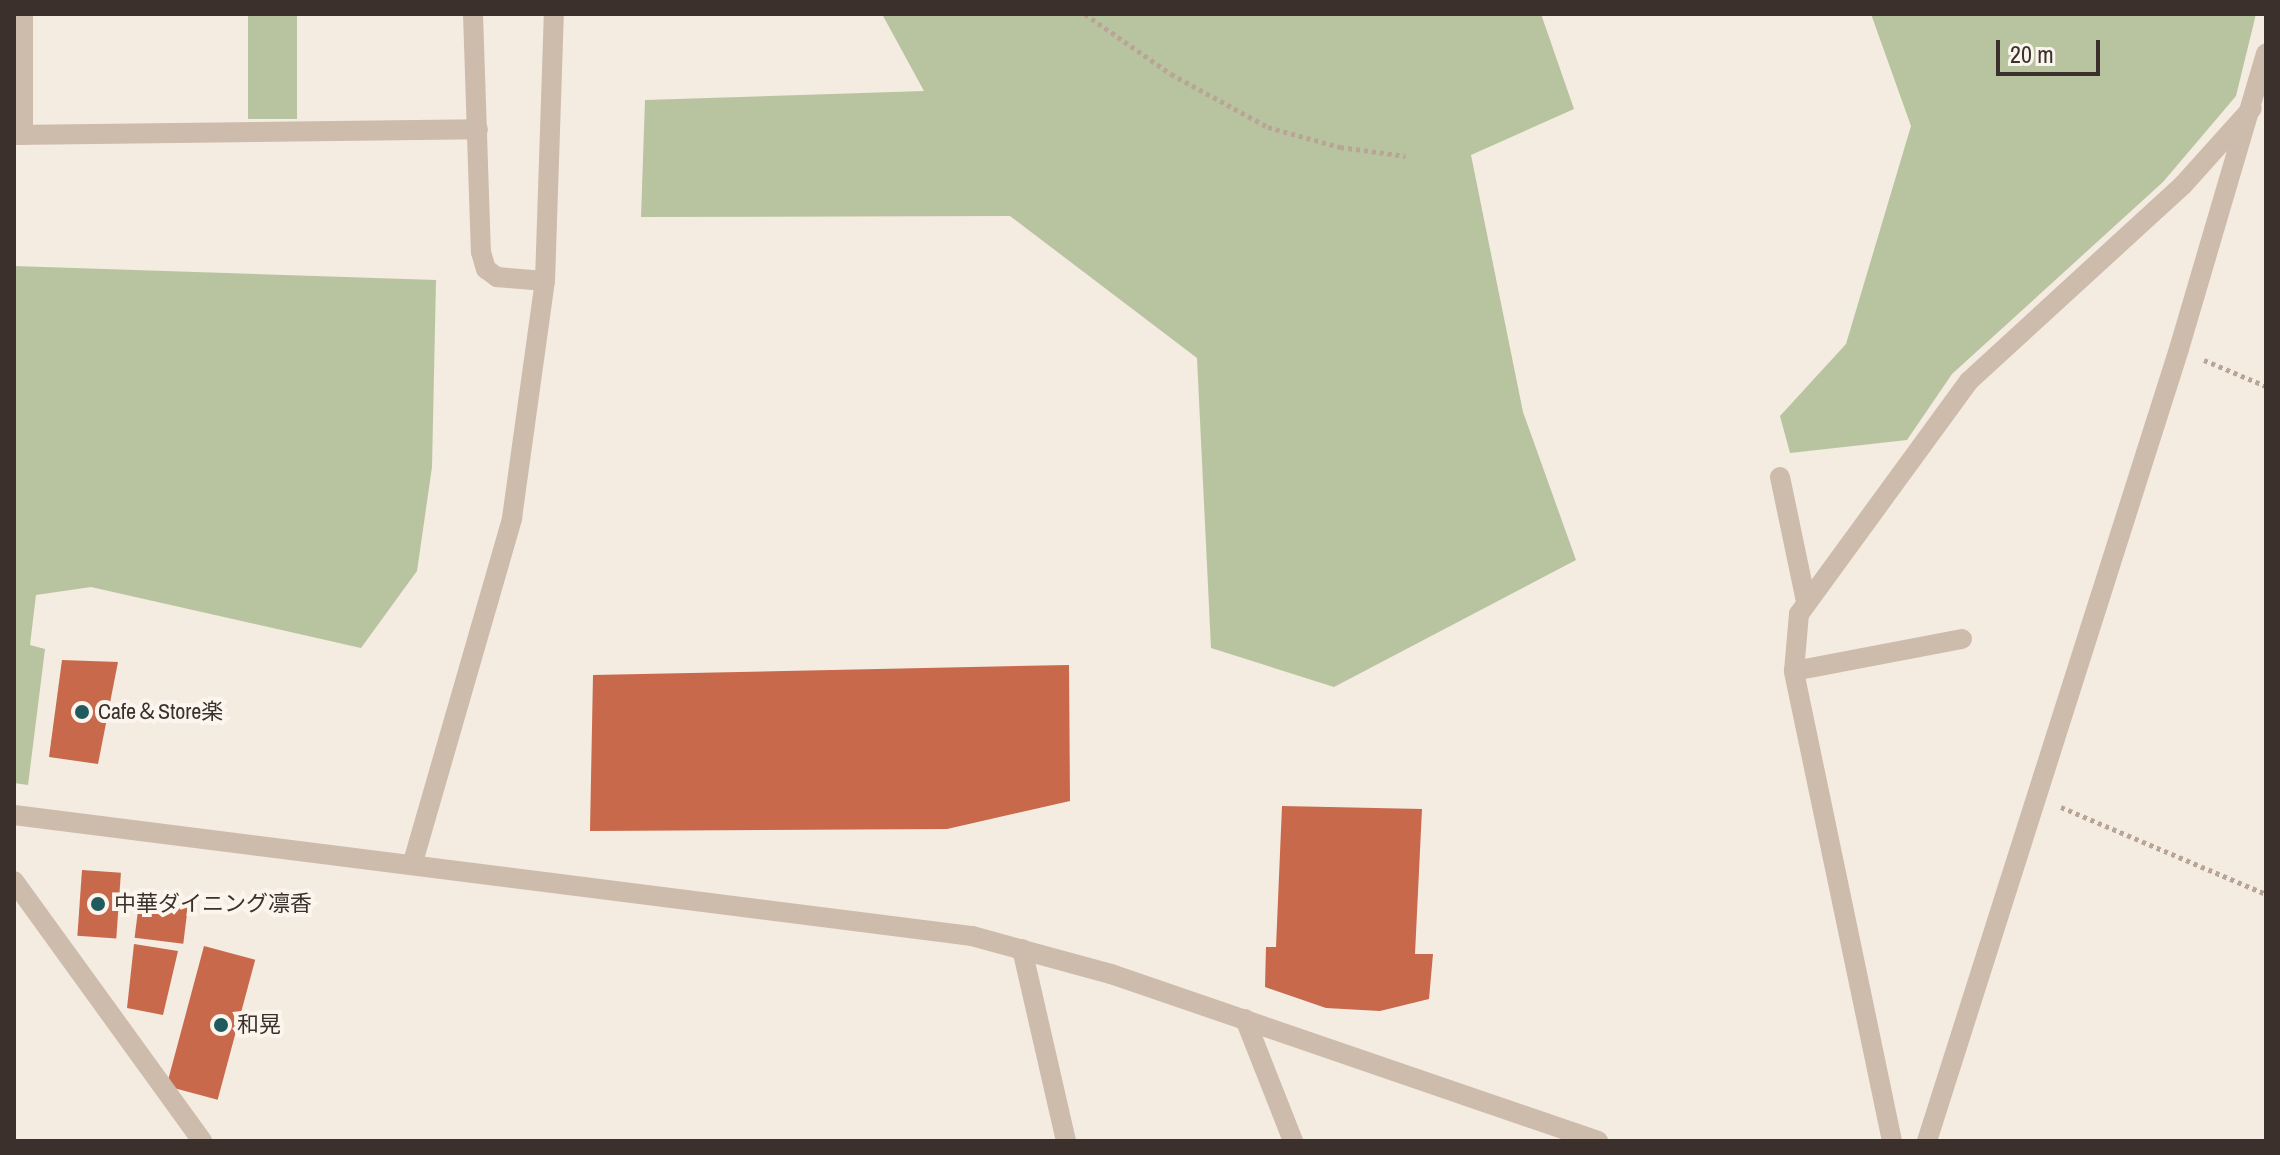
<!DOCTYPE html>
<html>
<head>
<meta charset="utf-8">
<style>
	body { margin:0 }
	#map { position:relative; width:2280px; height:1155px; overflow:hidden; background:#f4ebe1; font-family:"Archivo Narrow","Noto Sans JP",sans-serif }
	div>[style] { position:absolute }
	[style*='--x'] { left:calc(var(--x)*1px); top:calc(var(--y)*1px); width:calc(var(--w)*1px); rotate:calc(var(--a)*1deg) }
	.green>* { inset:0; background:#b8c4a0; transform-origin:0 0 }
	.building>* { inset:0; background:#c8694b; transform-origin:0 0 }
	.path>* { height:5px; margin-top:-2.5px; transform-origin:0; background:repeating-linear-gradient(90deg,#b9a596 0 4px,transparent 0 8px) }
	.minor>* { height:20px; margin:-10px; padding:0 10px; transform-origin:10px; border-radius:10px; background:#cdbbac }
	.dots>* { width:22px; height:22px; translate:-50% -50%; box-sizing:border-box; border:4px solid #fbf5ee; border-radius:50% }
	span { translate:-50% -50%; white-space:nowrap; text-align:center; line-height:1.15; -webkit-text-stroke:8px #fbf5ee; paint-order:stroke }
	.poi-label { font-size:22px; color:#3b302b }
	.left { translate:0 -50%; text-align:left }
	.frame { position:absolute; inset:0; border:16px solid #3b302b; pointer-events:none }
	.scale { position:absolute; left:1996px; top:40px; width:104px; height:36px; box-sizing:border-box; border:4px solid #3b302b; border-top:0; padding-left:10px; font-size:24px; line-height:28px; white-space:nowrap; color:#3b302b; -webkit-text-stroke:6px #fbf5ee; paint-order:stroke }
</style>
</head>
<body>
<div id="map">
	<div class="green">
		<div style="left:248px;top:14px;width:49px;height:105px"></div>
		<div style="clip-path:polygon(882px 14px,1541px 14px,1574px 109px,1471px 155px,1523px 412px,1576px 560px,1334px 687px,1211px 648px,1197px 358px,1010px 216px,641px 217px,645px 100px,924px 91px)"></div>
		<div style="clip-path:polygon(1871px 14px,2256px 14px,2236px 96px,2163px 182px,1952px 374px,1907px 440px,1790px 453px,1780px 416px,1846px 344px,1911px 126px)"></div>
		<div style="clip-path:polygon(14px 266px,436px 280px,432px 467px,417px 571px,361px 648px,91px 587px,36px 595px,30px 645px,45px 649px,28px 785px,14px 783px)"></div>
	</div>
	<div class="building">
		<div style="clip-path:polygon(62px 660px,118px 662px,98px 764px,49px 757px)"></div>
		<div style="clip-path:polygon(1069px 665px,1070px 801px,947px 829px,590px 831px,593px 675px)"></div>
		<div style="clip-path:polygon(1282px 806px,1422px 809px,1415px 954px,1433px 954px,1429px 999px,1380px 1011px,1326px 1008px,1265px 987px,1266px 947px,1276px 947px)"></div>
		<div style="left:82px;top:870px;width:39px;height:66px;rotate:4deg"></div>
		<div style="left:140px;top:894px;width:49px;height:44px;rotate:7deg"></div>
		<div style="clip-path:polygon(134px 944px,178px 951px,163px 1015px,127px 1008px)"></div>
		<div style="left:204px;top:946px;width:53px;height:145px;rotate:15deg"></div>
	</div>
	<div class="path">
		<div style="--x:1085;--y:14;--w:105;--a:34.9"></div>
		<div style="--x:1171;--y:74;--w:111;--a:28.7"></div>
		<div style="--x:1268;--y:127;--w:75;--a:15.5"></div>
		<div style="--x:1340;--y:147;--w:66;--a:7.9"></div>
		<div style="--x:2204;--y:360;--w:67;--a:22.8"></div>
		<div style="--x:2061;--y:807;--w:223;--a:23"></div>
	</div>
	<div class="minor">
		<div style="--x:23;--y:14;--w:121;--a:90"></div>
		<div style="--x:473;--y:14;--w:238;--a:88.1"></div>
		<div style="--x:481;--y:252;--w:18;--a:74"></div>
		<div style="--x:486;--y:269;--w:14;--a:36"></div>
		<div style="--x:497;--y:277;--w:48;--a:4.8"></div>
		<div style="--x:14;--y:135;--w:464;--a:-0.7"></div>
		<div style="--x:1780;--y:477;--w:127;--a:78.2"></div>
		<div style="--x:1794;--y:671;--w:171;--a:-10.8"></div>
		<div style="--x:14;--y:815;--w:966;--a:7.2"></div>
		<div style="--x:972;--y:936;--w:144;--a:15.3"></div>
		<div style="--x:1111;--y:974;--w:515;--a:18.93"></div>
		<div style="--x:413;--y:862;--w:358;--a:-73.9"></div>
		<div style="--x:512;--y:518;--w:239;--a:-82.1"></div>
		<div style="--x:545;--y:281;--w:267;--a:-88.1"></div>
		<div style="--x:14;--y:881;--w:321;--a:54.1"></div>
		<div style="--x:1022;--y:949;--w:197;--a:77.1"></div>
		<div style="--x:1245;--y:1019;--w:131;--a:68.5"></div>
		<div style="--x:1892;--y:1141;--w:480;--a:-101.8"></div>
		<div style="--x:1794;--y:671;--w:57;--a:-85"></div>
		<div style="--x:1799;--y:614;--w:288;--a:-53.9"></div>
		<div style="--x:1969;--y:381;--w:290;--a:-42.5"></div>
		<div style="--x:2183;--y:185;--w:103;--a:-48.1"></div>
		<div style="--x:1927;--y:1141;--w:831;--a:-72.35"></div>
		<div style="--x:2179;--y:349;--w:308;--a:-73.6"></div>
	</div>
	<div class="dots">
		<div style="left:82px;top:712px;background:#1f5a5e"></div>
		<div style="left:98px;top:904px;background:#1f5a5e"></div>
		<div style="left:221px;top:1025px;background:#1f5a5e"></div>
	</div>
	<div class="poi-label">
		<span class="left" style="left:98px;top:712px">Cafe＆Store楽</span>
		<span class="left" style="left:114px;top:904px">中華ダイニング凛香</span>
		<span class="left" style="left:237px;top:1025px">和晃</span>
	</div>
	<div class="frame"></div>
	<div class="scale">20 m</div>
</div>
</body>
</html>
